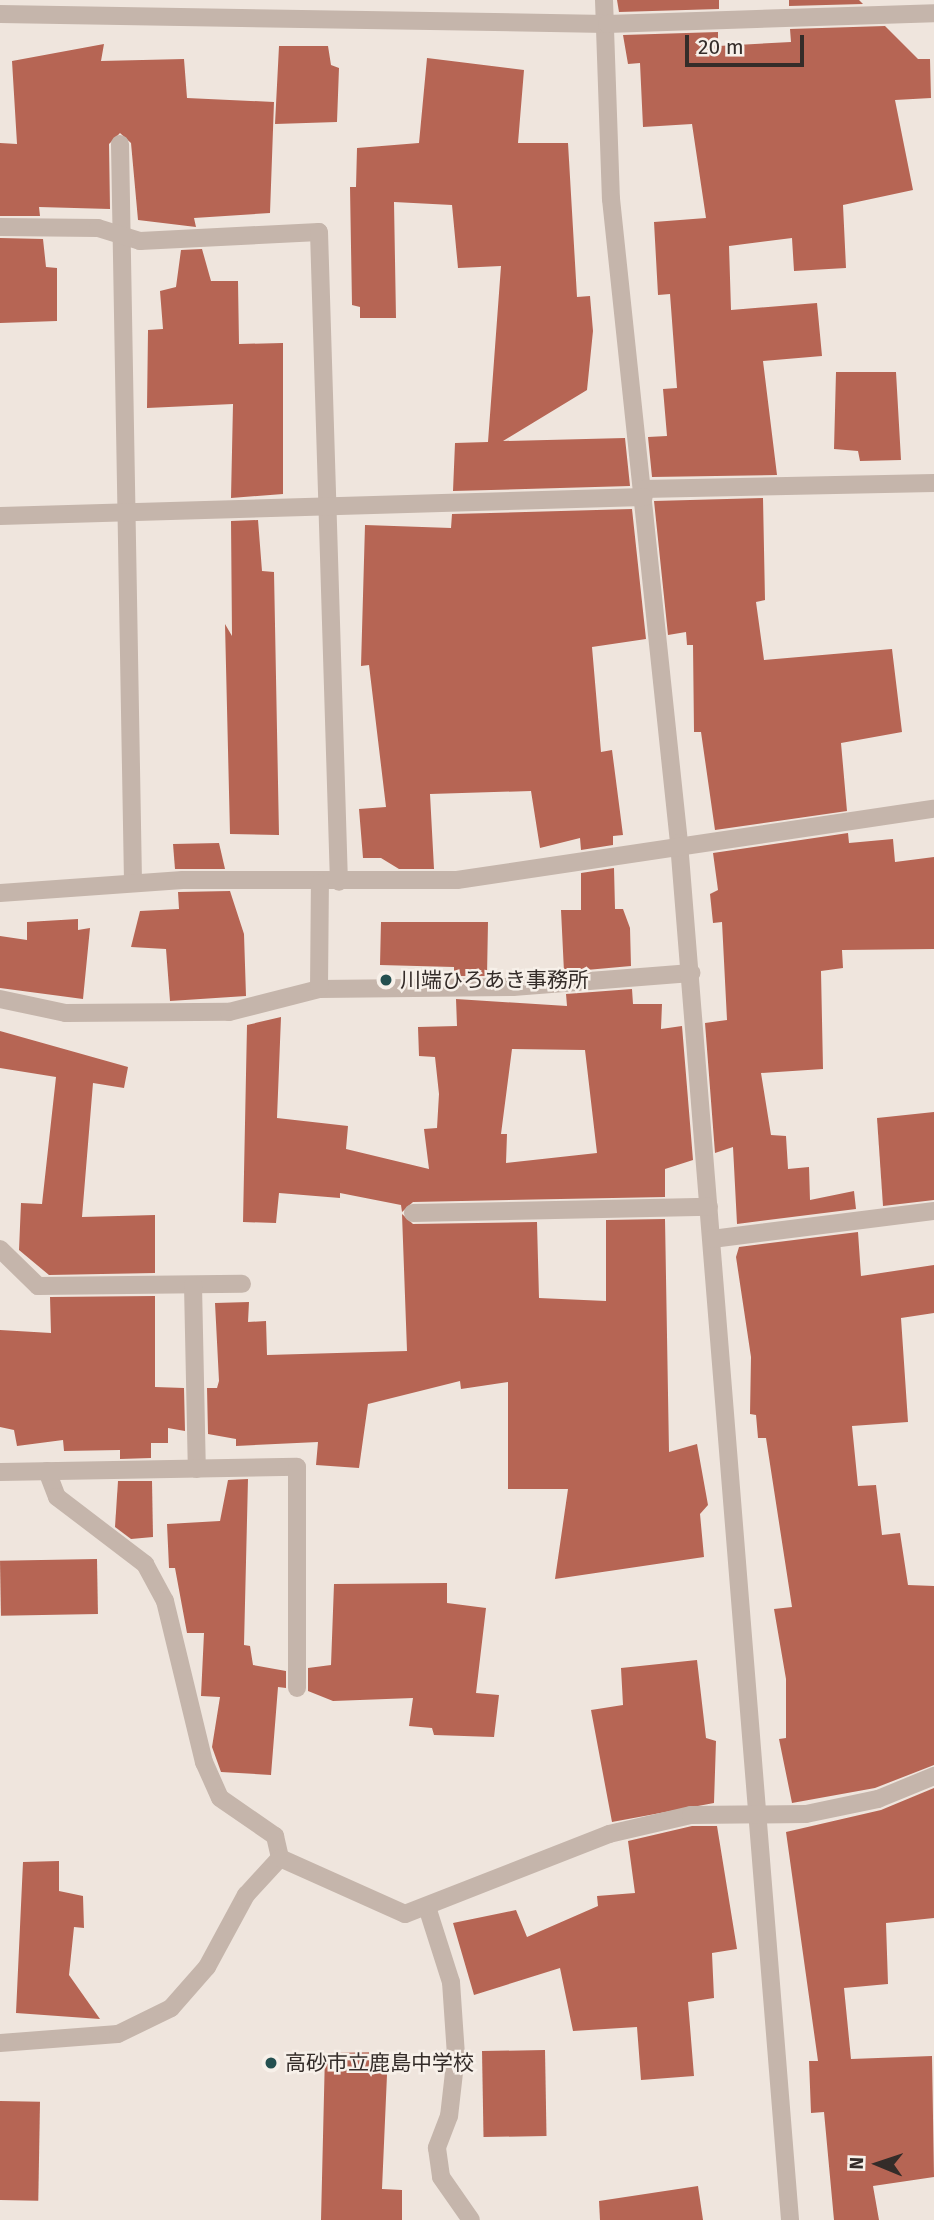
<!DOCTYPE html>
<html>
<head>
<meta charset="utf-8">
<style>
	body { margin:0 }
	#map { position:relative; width:934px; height:2220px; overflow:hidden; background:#efe5dd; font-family:"Fira Sans","Noto Sans JP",sans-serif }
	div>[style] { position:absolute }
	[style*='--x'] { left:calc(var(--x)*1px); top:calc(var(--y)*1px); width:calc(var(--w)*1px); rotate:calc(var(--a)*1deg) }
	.building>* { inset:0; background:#b66554; transform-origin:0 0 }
	.lane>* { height:18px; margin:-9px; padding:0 9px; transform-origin:9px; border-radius:9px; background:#c5b5ab }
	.street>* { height:18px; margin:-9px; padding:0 9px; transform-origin:9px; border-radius:9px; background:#c5b5ab }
	.dots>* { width:19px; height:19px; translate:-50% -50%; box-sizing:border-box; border:4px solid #f7f0e9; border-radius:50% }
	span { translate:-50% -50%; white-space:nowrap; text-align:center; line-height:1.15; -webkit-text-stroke:5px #f7f0e9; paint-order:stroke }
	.poi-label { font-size:21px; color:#342c29 }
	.left { translate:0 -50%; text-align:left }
	.north { position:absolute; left:843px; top:2129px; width:70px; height:70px; -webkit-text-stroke:5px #f7f0e9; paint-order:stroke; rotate:272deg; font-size:19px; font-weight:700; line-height:28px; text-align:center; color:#342c29 }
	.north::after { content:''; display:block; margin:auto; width:24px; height:32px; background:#342c29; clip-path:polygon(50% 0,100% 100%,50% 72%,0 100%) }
	.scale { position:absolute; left:685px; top:35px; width:119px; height:32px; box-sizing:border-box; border:4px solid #342c29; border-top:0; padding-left:9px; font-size:21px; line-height:24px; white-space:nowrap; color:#342c29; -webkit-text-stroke:5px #f7f0e9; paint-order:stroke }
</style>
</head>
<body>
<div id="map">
	<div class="building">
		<div style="clip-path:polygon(617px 0,719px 0,719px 9px,619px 12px)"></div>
		<div style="clip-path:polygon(789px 0,859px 0,863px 4px,789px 6px)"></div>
		<div style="clip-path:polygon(885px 26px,918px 59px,930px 59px,931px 98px,895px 100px,913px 190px,843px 205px,846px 268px,794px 271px,792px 238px,729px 246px,731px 310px,817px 303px,822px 356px,763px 361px,777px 475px,652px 477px,648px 437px,667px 436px,663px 389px,677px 388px,670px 294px,658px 295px,654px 222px,706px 218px,692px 124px,643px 127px,640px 63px,628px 64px,623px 35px,718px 32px,718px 46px,791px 42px,790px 29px)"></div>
		<div style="clip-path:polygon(104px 44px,101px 61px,184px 59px,187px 98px,274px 102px,270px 213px,194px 218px,196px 227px,138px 220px,131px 143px,120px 133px,109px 144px,110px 209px,39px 207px,40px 216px,0 216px,0 143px,17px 144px,12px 61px)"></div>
		<div style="clip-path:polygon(279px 46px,328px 46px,331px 65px,339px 68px,337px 122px,275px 124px)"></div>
		<div style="clip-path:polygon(427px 58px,524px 70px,518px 143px,568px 143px,577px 297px,590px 296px,593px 331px,587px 390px,503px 441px,625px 438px,630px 486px,453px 491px,455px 443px,488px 442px,501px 266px,458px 268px,452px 205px,394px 202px,396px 318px,360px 318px,360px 307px,352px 305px,350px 187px,356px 187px,357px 148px,419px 143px)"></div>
		<div style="clip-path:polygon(0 238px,43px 239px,46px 267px,57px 268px,57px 321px,0 323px)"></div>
		<div style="clip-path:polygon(202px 249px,211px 281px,238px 281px,239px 344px,283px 343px,283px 494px,231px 498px,233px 404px,147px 408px,148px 330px,163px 329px,160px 291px,176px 287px,181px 250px)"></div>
		<div style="clip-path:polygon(836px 372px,896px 372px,901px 460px,860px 461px,858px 451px,834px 449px)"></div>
		<div style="clip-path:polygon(763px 498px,765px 600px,756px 602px,764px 660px,892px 649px,902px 732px,841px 743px,847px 811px,715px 830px,701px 732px,694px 732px,693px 645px,687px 645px,686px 632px,668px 635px,654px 501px)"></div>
		<div style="clip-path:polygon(632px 509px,646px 639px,592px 647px,601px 752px,612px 750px,623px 835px,613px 836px,613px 845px,581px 850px,580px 838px,540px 848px,531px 791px,430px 794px,434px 869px,399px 869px,381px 858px,363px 858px,359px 809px,386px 807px,369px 665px,361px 666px,365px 525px,451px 528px,452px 514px)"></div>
		<div style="clip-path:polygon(258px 520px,262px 571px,274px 572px,279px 835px,230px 834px,225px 624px,232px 636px,231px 521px)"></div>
		<div style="clip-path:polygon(848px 833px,849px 843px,893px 839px,895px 862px,934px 857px,934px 949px,842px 950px,843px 968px,821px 971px,823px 1069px,761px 1073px,771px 1135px,786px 1136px,788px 1169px,809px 1167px,810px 1200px,854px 1191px,856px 1209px,737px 1224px,733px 1147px,715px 1153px,705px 1023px,727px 1020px,722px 922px,713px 923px,710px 894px,718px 890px,713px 853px)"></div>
		<div style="clip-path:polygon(219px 843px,225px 869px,175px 869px,173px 844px)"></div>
		<div style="clip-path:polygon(614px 868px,615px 909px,623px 909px,630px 928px,631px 966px,564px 972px,561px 910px,581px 910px,581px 873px)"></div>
		<div style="clip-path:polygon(230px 891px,244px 934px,246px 996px,170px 1001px,166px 949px,131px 947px,140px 911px,179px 909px,178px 892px)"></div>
		<div style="clip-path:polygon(78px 919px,78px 930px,90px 928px,83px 999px,0 988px,0 936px,27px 940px,27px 922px)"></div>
		<div style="clip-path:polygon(381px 922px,488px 922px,487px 976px,454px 976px,454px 967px,380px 965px)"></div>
		<div style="clip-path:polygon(evenodd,632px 989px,633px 1004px,662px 1004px,661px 1029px,682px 1026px,693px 1160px,665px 1169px,665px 1197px,413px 1202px,402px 1212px,401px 1205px,340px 1193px,340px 1198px,279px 1193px,276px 1223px,243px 1222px,247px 1025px,281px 1017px,277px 1118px,348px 1126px,346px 1149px,429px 1169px,424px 1129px,437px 1128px,439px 1094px,435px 1057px,419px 1056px,418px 1027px,457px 1026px,456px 999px,567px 1006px,566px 994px,632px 989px,512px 1049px,585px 1050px,597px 1153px,506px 1163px,507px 1134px,501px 1134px,512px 1049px)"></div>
		<div style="clip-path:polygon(0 1031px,128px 1067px,124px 1088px,93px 1083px,82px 1217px,155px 1215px,155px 1273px,49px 1275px,19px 1250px,21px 1203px,42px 1204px,56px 1077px,0 1068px)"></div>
		<div style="clip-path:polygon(934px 1112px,934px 1200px,883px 1206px,877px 1118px)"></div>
		<div style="clip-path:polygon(402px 1214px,413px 1224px,537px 1222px,539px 1298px,606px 1301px,606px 1220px,665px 1219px,669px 1452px,697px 1444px,708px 1505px,700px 1514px,704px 1557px,555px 1579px,568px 1489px,508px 1489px,508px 1382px,461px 1389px,460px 1381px,368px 1404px,359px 1468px,316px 1465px,318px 1442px,236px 1446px,236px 1439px,208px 1434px,207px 1388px,217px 1388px,219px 1381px,215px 1303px,249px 1302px,248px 1322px,266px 1321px,267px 1355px,407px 1351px)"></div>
		<div style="clip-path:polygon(858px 1232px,861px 1276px,934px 1265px,934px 1313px,901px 1318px,908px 1422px,852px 1426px,858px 1486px,876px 1485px,882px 1535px,900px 1533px,908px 1585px,934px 1586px,934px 1765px,875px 1788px,792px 1803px,779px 1739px,786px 1738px,786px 1679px,774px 1609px,792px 1607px,766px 1438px,758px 1438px,756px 1415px,750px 1414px,751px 1357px,736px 1257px,739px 1247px)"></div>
		<div style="clip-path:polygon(155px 1296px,155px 1387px,184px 1388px,185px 1431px,168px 1428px,168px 1443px,151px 1443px,151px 1458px,120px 1459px,120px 1450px,64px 1451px,63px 1440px,17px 1446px,14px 1430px,0 1427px,0 1330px,51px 1333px,50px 1297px)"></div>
		<div style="clip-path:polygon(248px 1479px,244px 1645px,250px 1646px,253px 1665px,286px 1671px,286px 1688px,278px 1687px,271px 1775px,221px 1772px,212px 1747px,220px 1697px,201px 1696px,204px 1633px,187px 1633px,175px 1568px,169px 1568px,167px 1524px,220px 1521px,228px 1480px)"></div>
		<div style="clip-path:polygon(118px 1481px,152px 1481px,153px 1537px,131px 1539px,115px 1527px)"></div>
		<div style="left:97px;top:1559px;width:55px;height:97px;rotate:89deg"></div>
		<div style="clip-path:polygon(447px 1583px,447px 1603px,486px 1608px,476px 1693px,499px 1695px,494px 1737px,434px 1735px,432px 1728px,409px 1726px,413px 1698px,333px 1701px,308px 1691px,308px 1668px,331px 1665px,334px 1584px)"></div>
		<div style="clip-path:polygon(697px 1660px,706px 1738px,716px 1741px,714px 1803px,612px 1822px,591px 1710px,623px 1705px,621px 1668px)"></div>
		<div style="clip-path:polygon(934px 1788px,934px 1918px,886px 1923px,888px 1984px,844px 1988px,851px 2059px,932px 2056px,934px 2177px,873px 2186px,879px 2220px,834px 2220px,824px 2112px,811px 2113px,809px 2061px,818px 2061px,786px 1832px,881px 1810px)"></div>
		<div style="clip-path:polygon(692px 1826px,717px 1826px,737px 1949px,712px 1953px,714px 1998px,688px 2002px,694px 2076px,641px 2080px,637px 2027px,573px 2031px,560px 1968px,474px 1995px,453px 1923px,516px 1910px,527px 1937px,598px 1906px,597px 1896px,635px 1893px,628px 1841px)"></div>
		<div style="clip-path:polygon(59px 1861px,59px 1891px,83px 1896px,84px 1928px,74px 1927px,69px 1975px,100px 2019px,16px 2013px,23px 1862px)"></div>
		<div style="left:545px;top:2050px;width:86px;height:63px;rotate:89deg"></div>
		<div style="clip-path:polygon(388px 2052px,382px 2189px,402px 2190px,402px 2220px,321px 2220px,325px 2053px)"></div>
		<div style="left:0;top:2101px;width:40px;height:99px;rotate:1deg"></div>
		<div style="clip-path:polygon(698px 2186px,703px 2220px,600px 2220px,599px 2201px)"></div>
	</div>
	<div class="lane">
		<div style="--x:319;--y:989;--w:194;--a:-0.6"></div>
		<div style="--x:513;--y:987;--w:179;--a:-4.5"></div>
		<div style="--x:0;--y:999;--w:67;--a:12"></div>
		<div style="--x:66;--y:1013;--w:163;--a:-0.4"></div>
	</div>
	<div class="street">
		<div style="--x:604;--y:0;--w:199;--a:88"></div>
		<div style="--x:611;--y:199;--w:648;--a:83.97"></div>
		<div style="--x:679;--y:843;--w:1381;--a:85.39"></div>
		<div style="--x:0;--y:14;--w:607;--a:0.94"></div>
		<div style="--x:607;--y:24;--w:327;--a:-1.9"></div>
		<div style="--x:120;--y:144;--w:739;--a:88.99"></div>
		<div style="--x:0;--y:227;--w:98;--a:0.6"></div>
		<div style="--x:98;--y:228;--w:44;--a:17.2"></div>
		<div style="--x:140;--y:241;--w:179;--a:-2.9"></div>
		<div style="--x:319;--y:232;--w:650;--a:88.24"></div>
		<div style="--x:643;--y:489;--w:291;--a:-1.2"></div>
		<div style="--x:0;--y:516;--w:644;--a:-1.69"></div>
		<div style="--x:0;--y:893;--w:183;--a:-4.1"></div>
		<div style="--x:183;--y:880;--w:274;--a:0"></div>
		<div style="--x:457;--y:880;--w:482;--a:-8.5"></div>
		<div style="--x:229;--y:1012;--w:93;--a:-14.3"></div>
		<div style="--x:319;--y:989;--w:106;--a:-89.5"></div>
		<div style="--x:413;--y:1213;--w:296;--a:-1.2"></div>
		<div style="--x:712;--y:1239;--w:224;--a:-7.2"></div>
		<div style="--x:0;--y:1249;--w:53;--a:44.2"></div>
		<div style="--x:38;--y:1286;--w:204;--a:-0.6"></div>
		<div style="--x:193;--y:1285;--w:184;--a:88.8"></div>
		<div style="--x:47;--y:1471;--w:28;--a:69"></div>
		<div style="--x:57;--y:1497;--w:111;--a:37.3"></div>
		<div style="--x:145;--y:1564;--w:42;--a:61.6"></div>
		<div style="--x:165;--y:1601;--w:166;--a:76.4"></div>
		<div style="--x:204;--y:1762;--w:39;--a:66"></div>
		<div style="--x:220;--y:1798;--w:67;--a:34.6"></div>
		<div style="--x:275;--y:1836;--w:23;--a:77"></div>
		<div style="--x:0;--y:1472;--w:297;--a:-1"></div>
		<div style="--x:297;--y:1467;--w:221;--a:90"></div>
		<div style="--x:427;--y:1907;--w:79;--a:72.3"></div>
		<div style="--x:451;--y:1982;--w:73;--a:86.1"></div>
		<div style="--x:456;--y:2055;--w:61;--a:96.5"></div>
		<div style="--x:449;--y:2116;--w:34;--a:111"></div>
		<div style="--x:437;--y:2148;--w:29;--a:82"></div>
		<div style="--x:441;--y:2177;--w:52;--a:55.1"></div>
		<div style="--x:0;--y:2043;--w:118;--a:-4.4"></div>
		<div style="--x:118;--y:2034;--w:59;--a:-26.1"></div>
		<div style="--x:171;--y:2008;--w:55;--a:-48.7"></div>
		<div style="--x:207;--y:1967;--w:82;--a:-61.6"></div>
		<div style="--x:246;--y:1895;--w:50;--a:-47.4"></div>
		<div style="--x:280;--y:1858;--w:137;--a:24.1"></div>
		<div style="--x:405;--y:1914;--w:219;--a:-21.4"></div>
		<div style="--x:609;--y:1834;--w:84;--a:-13"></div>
		<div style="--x:691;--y:1815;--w:115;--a:-0.5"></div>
		<div style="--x:806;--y:1814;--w:74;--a:-11.8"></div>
		<div style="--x:878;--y:1799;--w:61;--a:-22.3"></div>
	</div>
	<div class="dots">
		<div style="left:386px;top:980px;background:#245050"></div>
		<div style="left:271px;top:2063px;background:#245050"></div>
	</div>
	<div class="poi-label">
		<span class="left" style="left:400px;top:980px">川端ひろあき事務所</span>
		<span class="left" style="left:285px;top:2063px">高砂市立鹿島中学校</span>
	</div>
	<div class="north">N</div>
	<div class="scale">20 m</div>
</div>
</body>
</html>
